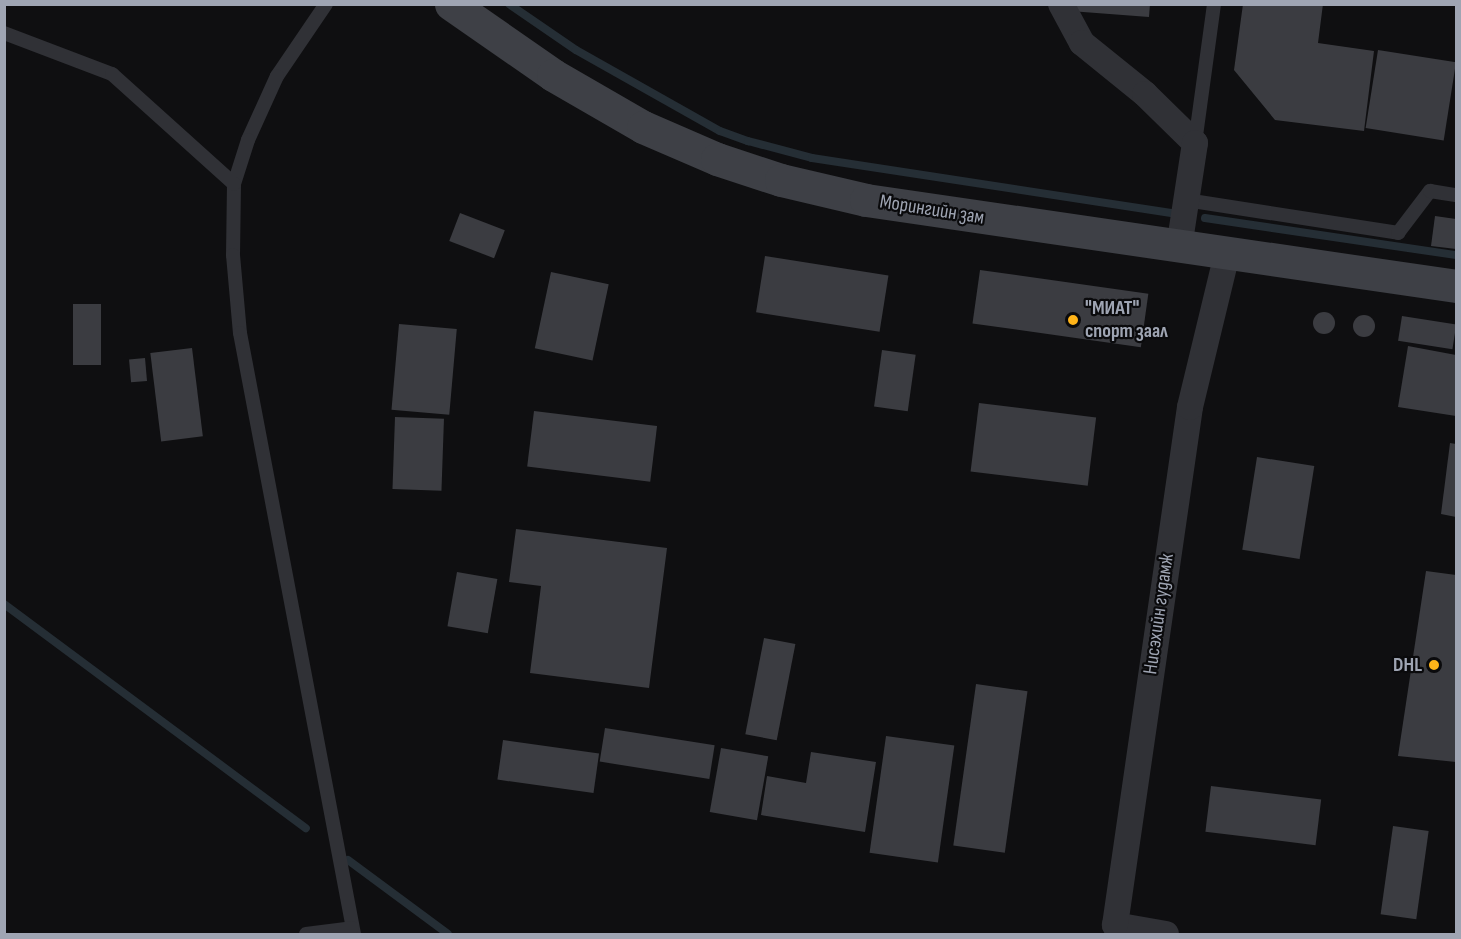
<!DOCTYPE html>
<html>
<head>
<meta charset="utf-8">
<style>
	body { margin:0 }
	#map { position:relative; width:1461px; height:939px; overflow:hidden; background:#0f0f11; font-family:"Sofia Sans Condensed",sans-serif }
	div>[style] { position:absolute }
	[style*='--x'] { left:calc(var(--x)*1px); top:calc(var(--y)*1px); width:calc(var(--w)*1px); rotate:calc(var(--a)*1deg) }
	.stream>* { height:8px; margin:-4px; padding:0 4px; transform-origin:4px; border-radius:4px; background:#252e35 }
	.building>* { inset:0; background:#3b3c41; transform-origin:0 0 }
	.round { border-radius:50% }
	.lane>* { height:14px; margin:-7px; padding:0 7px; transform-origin:7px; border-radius:7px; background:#303136 }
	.street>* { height:26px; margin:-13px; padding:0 13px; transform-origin:13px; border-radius:13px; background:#303136 }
	.secondary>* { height:33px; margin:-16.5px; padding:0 16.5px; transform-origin:16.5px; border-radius:16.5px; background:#3e4046 }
	.dots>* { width:16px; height:16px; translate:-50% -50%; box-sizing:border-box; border:3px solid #0a0a0c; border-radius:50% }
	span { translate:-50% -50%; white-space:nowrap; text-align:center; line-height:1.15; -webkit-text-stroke:4.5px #0a0a0c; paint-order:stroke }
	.street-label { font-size:20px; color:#9fa5b3 }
	.poi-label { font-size:20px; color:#9fa5b3; font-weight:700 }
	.left { translate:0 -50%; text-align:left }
	.right { translate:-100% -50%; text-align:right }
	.frame { position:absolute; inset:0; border:6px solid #9fa5b3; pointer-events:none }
</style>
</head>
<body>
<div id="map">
	<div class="stream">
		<div style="--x:509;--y:4;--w:81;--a:34.5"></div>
		<div style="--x:576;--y:50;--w:165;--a:29.4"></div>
		<div style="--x:720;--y:131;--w:30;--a:20"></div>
		<div style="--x:748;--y:141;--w:66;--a:14.9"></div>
		<div style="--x:812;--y:158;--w:365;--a:8.7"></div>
		<div style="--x:1205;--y:218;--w:254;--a:8.4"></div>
		<div style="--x:4;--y:604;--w:376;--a:36.6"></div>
		<div style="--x:348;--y:860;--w:124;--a:36.5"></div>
	</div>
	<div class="building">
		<div style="clip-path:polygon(1071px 4px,1150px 4px,1149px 17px,1070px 11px)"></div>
		<div style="clip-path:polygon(1243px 4px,1323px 4px,1318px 43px,1374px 51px,1364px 131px,1275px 120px,1234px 70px)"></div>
		<div style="left:1378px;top:50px;width:79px;height:79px;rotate:9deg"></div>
		<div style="left:460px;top:213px;width:48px;height:30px;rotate:21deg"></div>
		<div style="clip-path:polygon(1435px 216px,1456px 219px,1456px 249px,1431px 246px)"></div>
		<div style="left:765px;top:256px;width:125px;height:57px;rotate:9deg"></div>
		<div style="left:980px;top:270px;width:170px;height:54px;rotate:8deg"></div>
		<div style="left:551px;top:272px;width:59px;height:78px;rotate:12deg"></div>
		<div style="left:73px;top:304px;width:28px;height:61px"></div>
		<div class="round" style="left:1313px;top:312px;width:22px;height:22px"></div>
		<div class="round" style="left:1353px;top:315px;width:22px;height:22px"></div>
		<div style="left:1402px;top:316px;width:55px;height:25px;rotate:9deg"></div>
		<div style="left:399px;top:324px;width:58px;height:86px;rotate:5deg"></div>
		<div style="clip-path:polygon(1408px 346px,1456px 355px,1456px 416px,1398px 407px)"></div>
		<div style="left:192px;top:348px;width:89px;height:42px;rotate:83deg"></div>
		<div style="left:882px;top:350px;width:34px;height:57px;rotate:8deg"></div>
		<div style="left:145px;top:358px;width:23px;height:16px;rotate:85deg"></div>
		<div style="left:979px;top:403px;width:118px;height:69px;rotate:7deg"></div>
		<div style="left:534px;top:411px;width:124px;height:56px;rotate:7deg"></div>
		<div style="left:395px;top:417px;width:49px;height:72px;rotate:2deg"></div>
		<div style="clip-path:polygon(1450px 443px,1456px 444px,1456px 517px,1441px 514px)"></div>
		<div style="left:1257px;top:457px;width:58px;height:94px;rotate:9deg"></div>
		<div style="clip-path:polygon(516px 529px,667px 548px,649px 688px,530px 673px,541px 586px,509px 582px)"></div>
		<div style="clip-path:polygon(1426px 571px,1456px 575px,1456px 762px,1398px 756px)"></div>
		<div style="left:457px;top:572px;width:41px;height:55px;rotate:10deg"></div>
		<div style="left:764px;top:638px;width:32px;height:98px;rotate:11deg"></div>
		<div style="left:976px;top:684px;width:52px;height:163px;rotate:8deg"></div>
		<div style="left:605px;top:728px;width:111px;height:34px;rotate:9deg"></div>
		<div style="left:886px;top:736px;width:69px;height:118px;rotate:8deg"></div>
		<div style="left:503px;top:740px;width:97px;height:40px;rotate:8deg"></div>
		<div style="left:721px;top:748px;width:48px;height:65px;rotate:10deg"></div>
		<div style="clip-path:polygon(811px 752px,876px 762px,865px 832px,761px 815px,767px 776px,806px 783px)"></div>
		<div style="left:1211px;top:786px;width:111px;height:46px;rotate:7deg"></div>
		<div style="left:1393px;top:826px;width:36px;height:89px;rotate:8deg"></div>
	</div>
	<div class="lane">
		<div style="--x:326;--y:4;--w:87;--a:124.2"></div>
		<div style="--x:277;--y:76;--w:70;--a:114.4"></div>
		<div style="--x:248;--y:140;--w:46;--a:107.7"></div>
		<div style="--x:234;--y:184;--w:71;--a:90.8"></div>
		<div style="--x:233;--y:255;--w:78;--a:84.9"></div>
		<div style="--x:240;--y:333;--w:612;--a:79.26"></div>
		<div style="--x:4;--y:33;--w:116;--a:20.8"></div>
		<div style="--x:112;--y:74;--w:164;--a:42"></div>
		<div style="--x:1195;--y:143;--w:140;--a:-82.2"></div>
		<div style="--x:1186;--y:200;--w:215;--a:8.8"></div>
		<div style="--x:1398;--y:233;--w:53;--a:-52.7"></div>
		<div style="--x:1430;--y:191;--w:26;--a:9"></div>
		<div style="--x:306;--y:934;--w:46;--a:-7.4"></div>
	</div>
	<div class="street">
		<div style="--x:1061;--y:4;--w:44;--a:61.7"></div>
		<div style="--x:1082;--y:43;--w:81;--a:39"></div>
		<div style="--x:1145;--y:94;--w:70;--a:44.4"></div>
		<div style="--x:1195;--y:143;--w:106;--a:98.7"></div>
		<div style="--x:1166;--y:934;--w:52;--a:-170"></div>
		<div style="--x:1115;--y:925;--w:523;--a:-81.76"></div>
		<div style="--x:1190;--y:407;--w:157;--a:-76.4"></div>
	</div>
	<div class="secondary">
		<div style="--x:451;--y:4;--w:124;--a:34.8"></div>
		<div style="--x:553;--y:75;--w:104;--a:30"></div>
		<div style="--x:643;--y:127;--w:81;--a:23.4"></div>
		<div style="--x:717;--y:159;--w:67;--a:18.2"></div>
		<div style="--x:781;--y:180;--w:87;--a:13.2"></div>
		<div style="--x:866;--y:200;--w:596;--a:8.29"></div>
	</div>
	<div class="dots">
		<div style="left:1073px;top:320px;background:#ffb419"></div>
		<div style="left:1434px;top:665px;background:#ffb419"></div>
	</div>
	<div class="street-label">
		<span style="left:932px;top:210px;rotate:9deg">Морингийн зам</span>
		<span style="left:1159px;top:614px;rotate:-82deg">Нисэхийн гудамж</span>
	</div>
	<div class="poi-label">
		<span class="left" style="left:1085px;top:320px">"МИАТ"<br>спорт заал</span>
		<span class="right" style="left:1422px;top:665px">DHL</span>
	</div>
	<div class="frame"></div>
</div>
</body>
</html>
